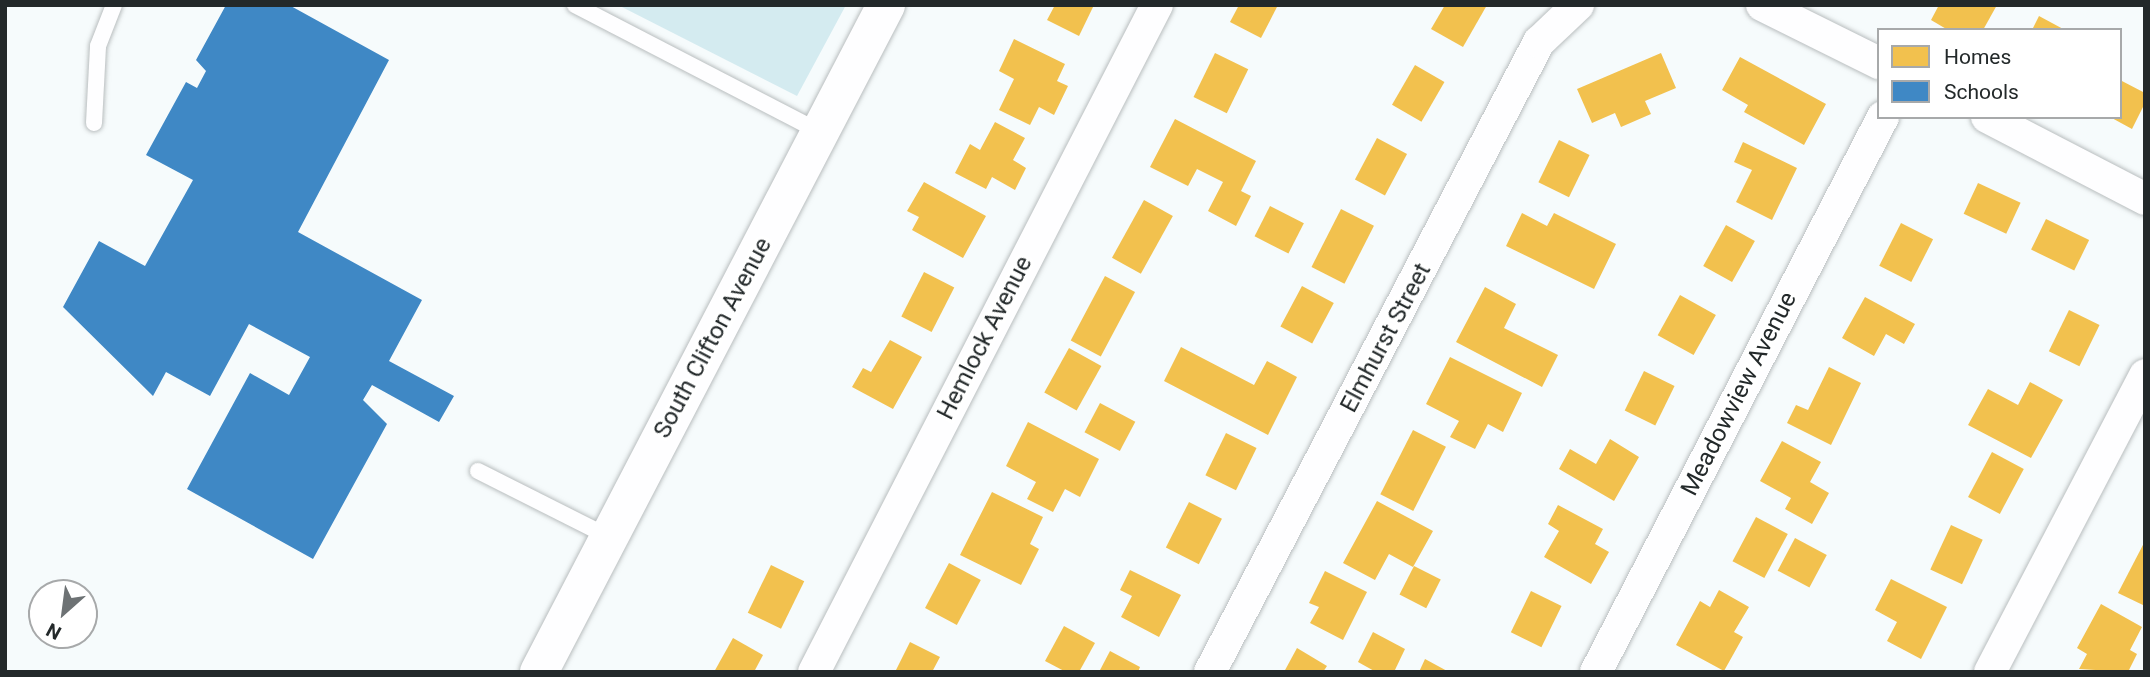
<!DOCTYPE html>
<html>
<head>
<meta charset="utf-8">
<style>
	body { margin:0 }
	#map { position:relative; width:2150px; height:677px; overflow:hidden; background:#f6fbfc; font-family:Roboto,sans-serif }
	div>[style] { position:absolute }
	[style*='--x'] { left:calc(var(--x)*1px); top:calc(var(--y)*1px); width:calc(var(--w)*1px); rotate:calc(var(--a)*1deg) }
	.green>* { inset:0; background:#d4ebf0 }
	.homes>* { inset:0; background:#f2c14e; transform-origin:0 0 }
	.schools>* { inset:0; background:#3f88c5 }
	.roads { filter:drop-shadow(0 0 2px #b9bebf) drop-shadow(0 0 2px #b9bebf) }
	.service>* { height:16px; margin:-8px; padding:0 8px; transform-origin:8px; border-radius:8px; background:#fefeff }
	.minor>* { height:32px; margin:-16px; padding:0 16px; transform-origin:16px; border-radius:16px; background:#fefeff }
	.tertiary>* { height:38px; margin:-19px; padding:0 19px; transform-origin:19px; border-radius:19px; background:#fefeff }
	span { translate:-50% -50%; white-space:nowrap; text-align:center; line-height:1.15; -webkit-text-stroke:7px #fff; paint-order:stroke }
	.street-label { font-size:24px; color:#23292a }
	.frame { position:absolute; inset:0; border:7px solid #23292a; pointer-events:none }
	.legend { position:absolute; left:1877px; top:28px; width:245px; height:91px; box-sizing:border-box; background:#fff; border:2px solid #a7a9aa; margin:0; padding:9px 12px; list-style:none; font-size:21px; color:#23292a }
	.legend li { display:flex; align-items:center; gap:14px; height:35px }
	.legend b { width:35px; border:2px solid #a7a9aa }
	.north { position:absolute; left:28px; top:579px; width:70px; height:70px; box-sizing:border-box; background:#fff; border:2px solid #a7a9aa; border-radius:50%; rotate:208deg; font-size:19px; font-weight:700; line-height:28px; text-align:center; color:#23292a }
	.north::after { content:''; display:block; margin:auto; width:24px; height:32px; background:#6d7274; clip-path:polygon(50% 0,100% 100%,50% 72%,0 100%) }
</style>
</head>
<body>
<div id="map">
	<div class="green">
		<div style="clip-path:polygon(618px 5px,846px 5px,797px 96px)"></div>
	</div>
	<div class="homes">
		<div style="clip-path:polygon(1055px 5px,1094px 5px,1079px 36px,1047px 20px)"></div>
		<div style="clip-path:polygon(1239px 5px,1278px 5px,1261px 38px,1230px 22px)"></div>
		<div style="clip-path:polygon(1445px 5px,1487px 5px,1463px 47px,1431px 29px)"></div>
		<div style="clip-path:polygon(1939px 5px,1997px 5px,1983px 30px,1948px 30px,1931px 20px)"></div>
		<div style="clip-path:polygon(2039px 16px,2065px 30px,2032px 30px)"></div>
		<div style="clip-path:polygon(1014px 39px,1065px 64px,1057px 81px,1068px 86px,1054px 115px,1039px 107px,1030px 125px,999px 110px,1014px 79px,999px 71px)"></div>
		<div style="left:1215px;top:53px;width:37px;height:49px;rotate:26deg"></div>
		<div style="clip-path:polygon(1661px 53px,1676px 88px,1645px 101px,1651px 114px,1621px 127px,1615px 113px,1592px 123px,1577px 89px)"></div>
		<div style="clip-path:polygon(1740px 57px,1826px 104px,1804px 145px,1744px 112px,1748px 105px,1722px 90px)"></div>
		<div style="left:1415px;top:65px;width:34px;height:46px;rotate:30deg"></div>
		<div style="clip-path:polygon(2120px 80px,2145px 93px,2145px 103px,2132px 129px,2110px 117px,2120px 117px)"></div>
		<div style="clip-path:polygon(1175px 119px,1256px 161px,1241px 191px,1251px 196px,1236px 226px,1208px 211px,1223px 182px,1197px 169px,1188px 186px,1150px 167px)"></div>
		<div style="clip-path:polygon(995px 122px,1025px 138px,1013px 160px,1026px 168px,1015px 190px,992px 177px,986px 189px,955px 173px,970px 144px,980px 150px)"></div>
		<div style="left:1377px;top:138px;width:34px;height:47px;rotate:28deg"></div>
		<div style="left:1559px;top:140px;width:34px;height:47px;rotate:26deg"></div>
		<div style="clip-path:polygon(1743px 142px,1797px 168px,1772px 220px,1736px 202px,1752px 170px,1734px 162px)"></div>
		<div style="clip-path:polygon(924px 182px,986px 216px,963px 258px,912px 230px,919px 217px,907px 211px)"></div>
		<div style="left:1978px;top:183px;width:47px;height:34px;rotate:25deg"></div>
		<div style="left:1144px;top:200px;width:33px;height:66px;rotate:29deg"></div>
		<div style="left:1270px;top:206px;width:38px;height:34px;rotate:27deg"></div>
		<div style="left:1341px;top:209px;width:37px;height:65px;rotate:27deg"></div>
		<div style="clip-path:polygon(1522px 213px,1547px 226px,1554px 213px,1616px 244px,1594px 289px,1506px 246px)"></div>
		<div style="left:2046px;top:219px;width:48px;height:34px;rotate:26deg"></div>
		<div style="left:1901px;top:223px;width:36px;height:48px;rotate:27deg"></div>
		<div style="left:1726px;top:225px;width:33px;height:47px;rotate:29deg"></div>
		<div style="left:924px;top:272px;width:34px;height:50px;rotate:27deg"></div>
		<div style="left:1105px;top:276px;width:34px;height:73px;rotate:28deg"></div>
		<div style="left:1302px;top:286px;width:36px;height:46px;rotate:28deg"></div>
		<div style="clip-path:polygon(1485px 287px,1516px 304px,1504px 328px,1558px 355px,1542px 387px,1456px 342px)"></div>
		<div style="left:1680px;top:295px;width:41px;height:46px;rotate:29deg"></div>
		<div style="clip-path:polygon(1865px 297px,1915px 324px,1904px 344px,1886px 334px,1874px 356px,1842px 338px)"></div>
		<div style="left:2069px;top:310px;width:34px;height:46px;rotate:26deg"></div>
		<div style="clip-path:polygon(890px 340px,922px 357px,893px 409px,852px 387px,863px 368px,871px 372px)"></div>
		<div style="clip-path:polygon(1181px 347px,1254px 385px,1267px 361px,1297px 377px,1268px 435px,1164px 381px)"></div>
		<div style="left:1069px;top:348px;width:37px;height:51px;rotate:29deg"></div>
		<div style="clip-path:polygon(1450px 357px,1522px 393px,1503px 432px,1488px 424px,1475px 449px,1450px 437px,1459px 421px,1426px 404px)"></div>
		<div style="clip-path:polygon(1829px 367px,1861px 383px,1831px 445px,1787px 423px,1796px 405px,1808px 410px)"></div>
		<div style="left:1644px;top:371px;width:34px;height:44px;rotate:26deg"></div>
		<div style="clip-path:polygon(2030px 382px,2063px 400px,2031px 458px,1968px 425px,1988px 389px,2018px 405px)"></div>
		<div style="left:1100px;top:403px;width:40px;height:33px;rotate:28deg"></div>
		<div style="clip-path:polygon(1028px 422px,1099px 459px,1080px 497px,1065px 489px,1053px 512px,1027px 499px,1036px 482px,1006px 466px)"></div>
		<div style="left:1413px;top:430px;width:37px;height:72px;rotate:27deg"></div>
		<div style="left:1226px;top:433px;width:34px;height:47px;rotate:26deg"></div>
		<div style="clip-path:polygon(1610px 439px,1639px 457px,1614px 501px,1559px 469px,1570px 449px,1596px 464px)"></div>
		<div style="clip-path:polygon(1782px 441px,1821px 462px,1810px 482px,1829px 493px,1812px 524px,1785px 509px,1791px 498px,1760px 481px)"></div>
		<div style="left:1992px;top:452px;width:36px;height:51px;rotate:28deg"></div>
		<div style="clip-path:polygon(992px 492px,1043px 517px,1030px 544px,1039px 549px,1021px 585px,960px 555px)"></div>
		<div style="clip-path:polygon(1377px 501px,1433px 531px,1413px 567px,1389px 554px,1375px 580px,1343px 563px)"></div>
		<div style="left:1189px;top:502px;width:37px;height:51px;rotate:27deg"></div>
		<div style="clip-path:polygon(1558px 505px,1603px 529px,1595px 544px,1609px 552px,1591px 584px,1544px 557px,1559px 531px,1548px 524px)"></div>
		<div style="left:1756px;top:517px;width:36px;height:50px;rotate:28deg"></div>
		<div style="left:1951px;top:525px;width:35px;height:49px;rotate:25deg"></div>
		<div style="left:1795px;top:538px;width:36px;height:37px;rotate:28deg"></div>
		<div style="clip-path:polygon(2145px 541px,2145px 606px,2118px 593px)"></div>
		<div style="left:949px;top:563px;width:36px;height:51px;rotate:28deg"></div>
		<div style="left:771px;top:565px;width:37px;height:53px;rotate:26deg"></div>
		<div style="left:1414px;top:566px;width:30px;height:32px;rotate:27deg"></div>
		<div style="clip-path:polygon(1130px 570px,1181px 595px,1159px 637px,1121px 617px,1132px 596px,1120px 590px)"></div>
		<div style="clip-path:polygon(1325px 571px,1367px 592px,1343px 640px,1310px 623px,1319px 607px,1309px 603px)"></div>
		<div style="clip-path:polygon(1891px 579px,1947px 607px,1921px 659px,1887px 641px,1897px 622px,1875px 610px)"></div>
		<div style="clip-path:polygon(1719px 590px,1749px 607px,1734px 632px,1743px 637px,1724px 671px,1676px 645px,1700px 601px,1710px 607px)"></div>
		<div style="left:1531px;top:591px;width:34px;height:46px;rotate:26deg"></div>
		<div style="clip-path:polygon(2101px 604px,2142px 627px,2130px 650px,2137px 654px,2128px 672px,2079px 669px,2087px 654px,2077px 648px)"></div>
		<div style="clip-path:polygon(1064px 626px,1095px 643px,1079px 672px,1066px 672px,1045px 661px)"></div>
		<div style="clip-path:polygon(1373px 632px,1405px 649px,1394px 672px,1376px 672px,1358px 662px)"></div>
		<div style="clip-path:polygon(733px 638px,763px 655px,754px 672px,714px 672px)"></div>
		<div style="clip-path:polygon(910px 642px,940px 657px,932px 672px,895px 672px)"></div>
		<div style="clip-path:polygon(1297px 648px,1327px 666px,1323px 672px,1284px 672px)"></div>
		<div style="clip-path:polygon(1110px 651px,1140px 667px,1138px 672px,1099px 672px)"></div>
		<div style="clip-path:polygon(1425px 659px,1449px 672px,1419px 672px)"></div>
	</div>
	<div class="schools">
		<div style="clip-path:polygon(226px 5px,289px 5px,389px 60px,298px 232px,422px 300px,389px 361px,454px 396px,439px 422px,372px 385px,363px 400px,387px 424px,313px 559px,187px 489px,250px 373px,289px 395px,310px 357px,249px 324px,210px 396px,166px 372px,153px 396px,63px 307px,99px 241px,145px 266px,193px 180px,146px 155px,186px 82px,197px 88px,206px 71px,196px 60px)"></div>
	</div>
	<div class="roads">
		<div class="service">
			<div style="--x:575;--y:5;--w:276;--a:27.4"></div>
			<div style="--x:94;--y:123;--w:77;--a:-87"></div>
			<div style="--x:98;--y:46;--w:44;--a:-68.7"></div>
			<div style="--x:478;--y:471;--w:144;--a:26.7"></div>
		</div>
		<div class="minor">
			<div style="--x:1762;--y:5;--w:131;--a:26.4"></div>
			<div style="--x:1987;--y:117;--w:178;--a:27.4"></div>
			<div style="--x:814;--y:672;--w:750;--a:-62.79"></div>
			<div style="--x:1210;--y:672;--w:711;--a:-62.43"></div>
			<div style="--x:1539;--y:42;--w:54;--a:-43.5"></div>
			<div style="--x:1596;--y:672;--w:625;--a:-62.66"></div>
			<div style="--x:1990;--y:672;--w:335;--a:-62.4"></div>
		</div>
		<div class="tertiary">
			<div style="--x:539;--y:672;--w:752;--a:-62.51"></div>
		</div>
	</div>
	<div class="street-label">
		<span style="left:713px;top:338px;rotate:-62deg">South Clifton Avenue</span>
		<span style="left:985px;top:338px;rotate:-63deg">Hemlock Avenue</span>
		<span style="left:1386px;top:338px;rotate:-62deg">Elmhurst Street</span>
		<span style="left:1739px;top:394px;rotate:-63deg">Meadowview Avenue</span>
	</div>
	<div class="frame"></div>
	<ul class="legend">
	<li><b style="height:19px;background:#f2c14e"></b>Homes</li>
	<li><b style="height:19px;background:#3f88c5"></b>Schools</li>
	</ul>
	<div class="north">N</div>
</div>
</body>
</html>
